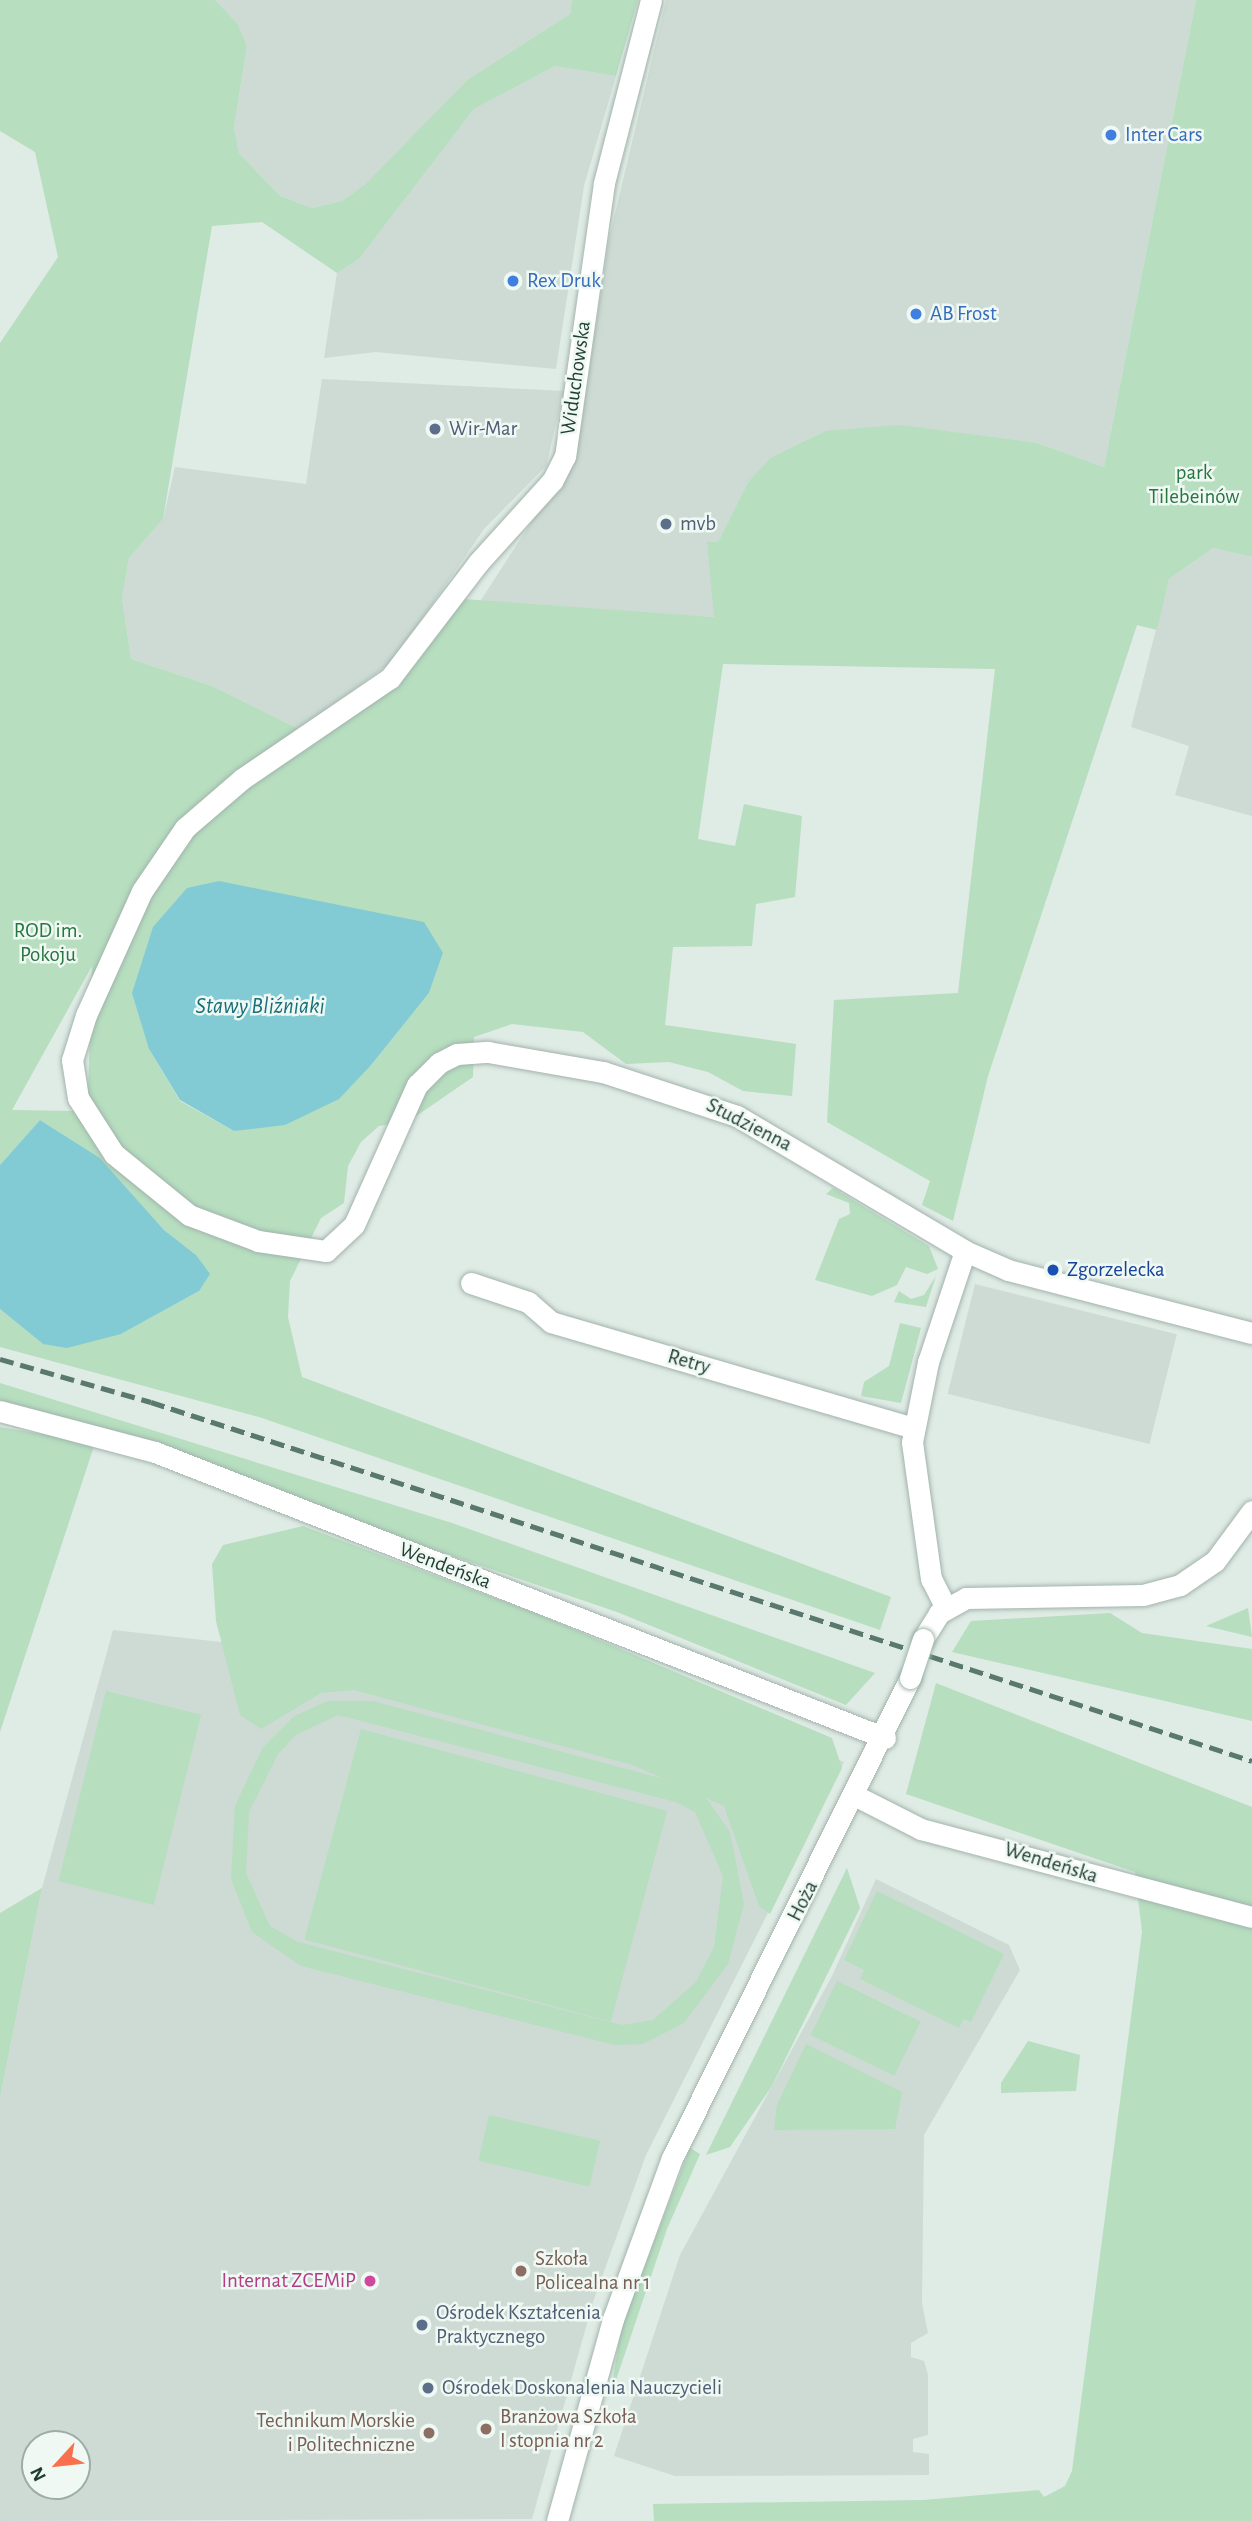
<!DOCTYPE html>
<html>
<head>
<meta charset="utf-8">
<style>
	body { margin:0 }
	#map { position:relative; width:1252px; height:2521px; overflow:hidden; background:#dfebe5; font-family:"Alegreya Sans",sans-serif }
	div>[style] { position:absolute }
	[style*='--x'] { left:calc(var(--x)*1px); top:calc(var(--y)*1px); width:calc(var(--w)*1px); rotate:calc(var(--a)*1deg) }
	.built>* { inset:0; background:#cddbd4; transform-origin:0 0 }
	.green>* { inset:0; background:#b6debf; transform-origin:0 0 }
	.water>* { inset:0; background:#82cbd4 }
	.roads { filter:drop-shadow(0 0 2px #a2b3ac) drop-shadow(0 0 2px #a2b3ac) }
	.street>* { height:21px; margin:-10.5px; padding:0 10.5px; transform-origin:10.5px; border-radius:10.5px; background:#fff }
	.secondary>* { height:21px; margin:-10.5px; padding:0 10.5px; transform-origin:10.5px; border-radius:10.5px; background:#fff }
	.rail>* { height:5px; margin-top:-2.5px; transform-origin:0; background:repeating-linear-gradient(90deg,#59786e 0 14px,transparent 0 21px) }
	.bridges { filter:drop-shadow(0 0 2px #9db7ad) drop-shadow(0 0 2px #9db7ad) }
	.secondary-bridge>* { height:21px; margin:-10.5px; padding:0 10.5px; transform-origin:10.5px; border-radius:10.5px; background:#fff }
	.dots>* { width:19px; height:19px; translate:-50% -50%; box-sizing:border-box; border:4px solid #eff8f3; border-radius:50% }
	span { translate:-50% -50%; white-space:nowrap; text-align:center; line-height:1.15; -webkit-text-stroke:5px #eff8f3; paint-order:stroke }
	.shop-label { font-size:21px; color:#366cbe }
	.left { translate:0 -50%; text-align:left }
	.street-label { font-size:21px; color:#1f3c33 }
	.service-label { font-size:21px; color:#4e5e75 }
	.park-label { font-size:21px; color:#277541 }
	.transit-label { font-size:21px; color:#164399 }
	.education-label { font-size:21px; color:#785e54 }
	.right { translate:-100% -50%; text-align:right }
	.hotel-label { font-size:21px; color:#b23c85 }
	.water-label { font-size:23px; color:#166f7b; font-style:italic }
	.north { position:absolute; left:21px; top:2430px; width:70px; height:70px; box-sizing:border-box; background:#eff8f3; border:2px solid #9cada6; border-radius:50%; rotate:243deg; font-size:19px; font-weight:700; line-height:28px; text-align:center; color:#1f3c33 }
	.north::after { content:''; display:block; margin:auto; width:24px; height:32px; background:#fa6f4d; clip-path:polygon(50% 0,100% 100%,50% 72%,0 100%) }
</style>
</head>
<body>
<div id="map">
	<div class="built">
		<div style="clip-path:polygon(215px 0,572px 0,570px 14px,467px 80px,366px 185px,342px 201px,312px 208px,280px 196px,239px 153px,234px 127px,247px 46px,238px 24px)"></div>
		<div style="clip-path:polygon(666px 0,1196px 0,1104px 467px,1037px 443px,825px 431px,770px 458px,748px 482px,718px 542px,707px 542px,715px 617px,479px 603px,577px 452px,609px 239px)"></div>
		<div style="clip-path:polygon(555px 66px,616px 76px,584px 186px,556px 369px,376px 352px,324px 358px,337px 273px,359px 259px,474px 109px)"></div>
		<div style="clip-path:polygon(322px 379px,564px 391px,546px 466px,484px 529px,393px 661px,299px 729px,212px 686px,131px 659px,122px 598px,129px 558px,163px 519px,175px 467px,306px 484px)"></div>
		<div style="clip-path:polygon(1213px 548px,1252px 557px,1252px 816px,1175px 795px,1189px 746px,1131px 727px,1169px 579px)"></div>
		<div style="left:975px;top:1284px;width:208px;height:113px;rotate:14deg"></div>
		<div style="clip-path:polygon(evenodd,420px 1603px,844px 1762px,646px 2155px,593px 2302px,532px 2519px,0 2521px,0 2099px,42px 1888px,113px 1630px,248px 1645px,420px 1603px,35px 2444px,77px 2444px,77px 2486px,35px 2486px,35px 2444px)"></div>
		<div style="clip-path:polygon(876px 1879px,1009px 1945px,1020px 1970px,924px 2135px,922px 2303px,928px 2333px,911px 2343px,911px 2357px,924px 2361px,928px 2375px,928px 2435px,913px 2439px,913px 2452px,929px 2454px,929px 2475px,675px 2476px,614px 2456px,680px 2255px,832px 1976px)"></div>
	</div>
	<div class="green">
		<div style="clip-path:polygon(evenodd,0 0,215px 0,238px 24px,247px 46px,234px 127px,239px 153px,280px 196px,312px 208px,342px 201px,366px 184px,467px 80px,570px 14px,572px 0,638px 0,616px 76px,555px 66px,474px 109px,359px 259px,337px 273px,262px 222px,212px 226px,163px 519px,129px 558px,122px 598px,131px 659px,212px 686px,299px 729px,398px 681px,463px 599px,714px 617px,707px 542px,718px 542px,748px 482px,770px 458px,825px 431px,900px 425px,1037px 443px,1104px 467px,1196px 0,1252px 0,1252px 557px,1213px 548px,1169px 579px,1157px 630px,1137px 625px,988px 1076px,953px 1221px,922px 1205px,930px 1181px,827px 1122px,834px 1000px,958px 993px,995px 669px,723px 664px,698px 839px,735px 846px,744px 804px,802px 816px,795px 897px,756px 904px,752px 946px,673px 947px,665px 1025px,796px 1044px,792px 1096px,743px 1091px,708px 1072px,669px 1062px,626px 1064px,583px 1032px,512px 1024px,474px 1037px,473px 1077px,409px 1121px,379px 1126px,361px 1142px,348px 1166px,344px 1203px,321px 1218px,290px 1281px,288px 1317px,302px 1377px,891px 1597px,880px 1630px,259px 1417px,0 1347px,0 1309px,43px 1344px,121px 1334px,199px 1291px,196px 1255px,164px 1230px,100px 1158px,40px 1120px,0 1165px,0 343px,58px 257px,35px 152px,0 131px,0 0,443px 953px,429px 993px,372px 1064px,234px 1131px,180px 1101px,149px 1049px,443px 953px,0 0,92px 966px,88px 1093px,73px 1111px,12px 1110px,92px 966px)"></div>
		<div style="clip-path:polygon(833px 1188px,929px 1246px,938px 1269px,927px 1274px,906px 1267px,897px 1285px,872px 1296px,815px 1280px,839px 1219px,850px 1214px,849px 1203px,826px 1194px)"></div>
		<div style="clip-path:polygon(936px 1276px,926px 1307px,894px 1302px,899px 1291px,911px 1299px,924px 1295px)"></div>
		<div style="clip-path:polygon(900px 1323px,921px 1328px,901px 1403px,861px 1396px,864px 1382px,889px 1366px)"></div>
		<div style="clip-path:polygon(0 1383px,452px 1523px,875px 1673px,846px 1705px,617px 1612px,0 1402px)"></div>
		<div style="clip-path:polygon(0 1427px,95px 1443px,0 1732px)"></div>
		<div style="clip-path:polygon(evenodd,303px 1526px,535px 1613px,832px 1738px,842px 1768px,770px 1914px,759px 1906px,724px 1806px,706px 1798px,730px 1832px,744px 1904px,728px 1964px,684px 2023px,643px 2044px,615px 2045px,301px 1966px,252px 1932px,231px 1879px,235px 1806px,263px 1747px,293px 1717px,327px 1701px,373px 1701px,664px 1779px,633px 1765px,354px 1690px,321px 1693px,261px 1729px,240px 1715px,216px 1621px,212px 1564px,223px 1545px,303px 1526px,338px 1715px,676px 1802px,695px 1812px,723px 1876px,714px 1947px,696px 1982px,653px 2020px,622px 2025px,298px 1942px,270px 1926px,246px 1873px,249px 1812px,278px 1754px,296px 1735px,338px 1715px)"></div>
		<div style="clip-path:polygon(1248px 1608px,1252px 1637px,1206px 1626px)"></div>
		<div style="clip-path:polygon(1110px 1613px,1142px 1633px,1252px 1649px,1252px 1721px,952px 1652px,971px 1621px)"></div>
		<div style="clip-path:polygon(936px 1683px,1252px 1807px,1252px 2521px,654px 2521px,653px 2504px,924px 2500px,1039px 2490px,1044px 2497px,1065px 2486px,1072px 2471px,1142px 1932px,1135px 1872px,906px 1794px)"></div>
		<div style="left:106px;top:1691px;width:98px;height:196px;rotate:14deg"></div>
		<div style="left:361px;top:1729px;width:317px;height:218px;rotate:15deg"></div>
		<div style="clip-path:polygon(847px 1868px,860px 1908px,772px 2086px,730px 2147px,706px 2155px)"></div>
		<div style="clip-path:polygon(42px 1888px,4px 2078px,0 2099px,0 1913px)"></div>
		<div style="clip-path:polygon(877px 1891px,1004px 1954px,971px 2022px,964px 2019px,959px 2028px,860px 1979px,864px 1970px,844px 1960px)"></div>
		<div style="left:837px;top:1981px;width:93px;height:60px;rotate:26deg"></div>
		<div style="clip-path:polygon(1028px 2041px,1080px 2055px,1076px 2091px,1001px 2093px,1001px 2083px)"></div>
		<div style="clip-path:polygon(806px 2044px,902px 2092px,895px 2129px,774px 2130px,777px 2105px)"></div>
		<div style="left:489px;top:2115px;width:114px;height:47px;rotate:13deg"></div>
		<div style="clip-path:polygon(690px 2148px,700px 2154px,667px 2229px,610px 2398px,621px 2328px)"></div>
	</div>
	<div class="water">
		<div style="clip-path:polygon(219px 881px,424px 922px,443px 953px,429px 993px,372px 1064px,339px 1099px,285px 1125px,234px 1131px,180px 1100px,149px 1049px,132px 993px,153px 927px,187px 888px)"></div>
		<div style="clip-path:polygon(40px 1120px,100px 1158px,164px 1230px,196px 1255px,210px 1274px,199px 1291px,121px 1334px,67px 1348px,43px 1344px,0 1309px,0 1165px)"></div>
	</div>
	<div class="roads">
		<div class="street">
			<div style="--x:651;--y:0;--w:189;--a:104.4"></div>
			<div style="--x:604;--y:183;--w:276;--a:98.1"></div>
			<div style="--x:565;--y:456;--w:28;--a:117"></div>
			<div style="--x:552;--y:481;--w:110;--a:132.1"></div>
			<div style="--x:478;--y:563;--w:145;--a:127.4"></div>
			<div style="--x:390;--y:678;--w:179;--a:145.7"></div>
			<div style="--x:242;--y:779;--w:75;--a:139.3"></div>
			<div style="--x:185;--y:828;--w:76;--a:124.3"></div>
			<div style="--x:142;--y:891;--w:136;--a:114.3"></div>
			<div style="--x:86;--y:1015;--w:47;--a:107.3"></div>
			<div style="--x:72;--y:1060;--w:38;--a:81"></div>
			<div style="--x:78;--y:1098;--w:67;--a:57.3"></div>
			<div style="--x:114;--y:1154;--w:97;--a:39.1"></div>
			<div style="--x:189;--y:1215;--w:74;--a:20.6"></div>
			<div style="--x:258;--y:1241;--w:69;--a:8.4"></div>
			<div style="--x:326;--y:1251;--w:38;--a:-43"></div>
			<div style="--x:354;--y:1225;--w:154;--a:-65.8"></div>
			<div style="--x:417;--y:1085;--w:31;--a:-45"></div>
			<div style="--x:439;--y:1063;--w:20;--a:-27"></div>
			<div style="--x:457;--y:1054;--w:31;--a:-4"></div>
			<div style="--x:488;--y:1052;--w:117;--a:9.9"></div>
			<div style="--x:603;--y:1072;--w:141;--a:18.2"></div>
			<div style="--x:737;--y:1116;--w:265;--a:30.6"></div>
			<div style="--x:965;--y:1251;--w:47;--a:23.8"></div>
			<div style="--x:1008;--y:1270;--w:252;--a:14.5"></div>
			<div style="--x:471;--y:1283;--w:60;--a:18.4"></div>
			<div style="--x:528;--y:1302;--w:30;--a:41"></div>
			<div style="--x:551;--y:1322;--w:377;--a:16.3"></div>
			<div style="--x:0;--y:1411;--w:160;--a:14.8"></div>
			<div style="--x:155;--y:1452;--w:784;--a:21.39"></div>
			<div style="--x:946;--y:1608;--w:33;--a:-117"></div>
			<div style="--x:931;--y:1579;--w:138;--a:-97.9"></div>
			<div style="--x:912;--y:1442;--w:82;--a:-78.7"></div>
			<div style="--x:928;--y:1362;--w:117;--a:-71.6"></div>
			<div style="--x:856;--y:1796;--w:73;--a:26.9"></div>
			<div style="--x:921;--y:1829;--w:342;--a:14.9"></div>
		</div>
		<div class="secondary">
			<div style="--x:923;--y:1639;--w:31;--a:-58"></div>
			<div style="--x:939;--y:1613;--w:31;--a:-29"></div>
			<div style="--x:966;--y:1598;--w:177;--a:-1"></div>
			<div style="--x:1143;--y:1595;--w:38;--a:-15"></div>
			<div style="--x:1180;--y:1585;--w:42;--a:-34.4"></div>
			<div style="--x:1215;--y:1561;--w:62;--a:-53.5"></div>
			<div style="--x:557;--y:2521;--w:210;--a:-74.5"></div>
			<div style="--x:613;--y:2319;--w:171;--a:-69.9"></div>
			<div style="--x:672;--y:2158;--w:536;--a:-63.63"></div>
		</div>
	</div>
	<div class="rail">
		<div style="--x:0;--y:1359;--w:157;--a:15.9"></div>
		<div style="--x:151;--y:1402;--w:1158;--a:18.06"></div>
	</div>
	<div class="bridges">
		<div class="secondary-bridge">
			<div style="--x:910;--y:1678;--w:41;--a:-71.6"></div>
		</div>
	</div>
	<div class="dots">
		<div style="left:1111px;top:135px;background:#3f7fe0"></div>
		<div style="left:513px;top:281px;background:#3f7fe0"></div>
		<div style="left:916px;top:314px;background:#3f7fe0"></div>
		<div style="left:435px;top:429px;background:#5c6f8a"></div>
		<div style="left:666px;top:524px;background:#5c6f8a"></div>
		<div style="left:1053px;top:1270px;background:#1a4fb4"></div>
		<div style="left:521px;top:2271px;background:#8d6e63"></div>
		<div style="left:370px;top:2281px;background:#d1479c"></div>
		<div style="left:422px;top:2325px;background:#5c6f8a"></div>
		<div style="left:428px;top:2388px;background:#5c6f8a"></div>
		<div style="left:486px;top:2429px;background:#8d6e63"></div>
		<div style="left:429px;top:2433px;background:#8d6e63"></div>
	</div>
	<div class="shop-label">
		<span class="left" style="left:1125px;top:135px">Inter Cars</span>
		<span class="left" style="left:527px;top:281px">Rex Druk</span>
		<span class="left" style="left:930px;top:314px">AB Frost</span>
	</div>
	<div class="street-label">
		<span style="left:576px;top:378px;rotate:-82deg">Widuchowska</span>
		<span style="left:749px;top:1125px;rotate:27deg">Studzienna</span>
		<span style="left:689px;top:1362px;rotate:16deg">Retry</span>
		<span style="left:445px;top:1566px;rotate:21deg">Wendeńska</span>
		<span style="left:1051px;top:1863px;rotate:17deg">Wendeńska</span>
		<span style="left:803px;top:1901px;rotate:-63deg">Hoża</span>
	</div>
	<div class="service-label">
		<span class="left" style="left:449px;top:429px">Wir-Mar</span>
		<span class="left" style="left:680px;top:524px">mvb</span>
		<span class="left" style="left:436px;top:2325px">Ośrodek Kształcenia<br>Praktycznego</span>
		<span class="left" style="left:442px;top:2388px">Ośrodek Doskonalenia Nauczycieli</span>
	</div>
	<div class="park-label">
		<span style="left:1194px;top:485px">park<br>Tilebeinów</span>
		<span style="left:48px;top:943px">ROD im.<br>Pokoju</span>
	</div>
	<div class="transit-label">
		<span class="left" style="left:1067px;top:1270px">Zgorzelecka</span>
	</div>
	<div class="education-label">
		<span class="left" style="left:535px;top:2271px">Szkoła<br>Policealna nr 1</span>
		<span class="left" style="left:500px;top:2429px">Branżowa Szkoła<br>I stopnia nr 2</span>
		<span class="right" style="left:415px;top:2433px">Technikum Morskie<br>i Politechniczne</span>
	</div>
	<div class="hotel-label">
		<span class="right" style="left:356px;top:2281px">Internat ZCEMiP</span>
	</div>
	<div class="water-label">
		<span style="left:260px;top:1007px">Stawy Bliźniaki</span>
	</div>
	<div class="north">N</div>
</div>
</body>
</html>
